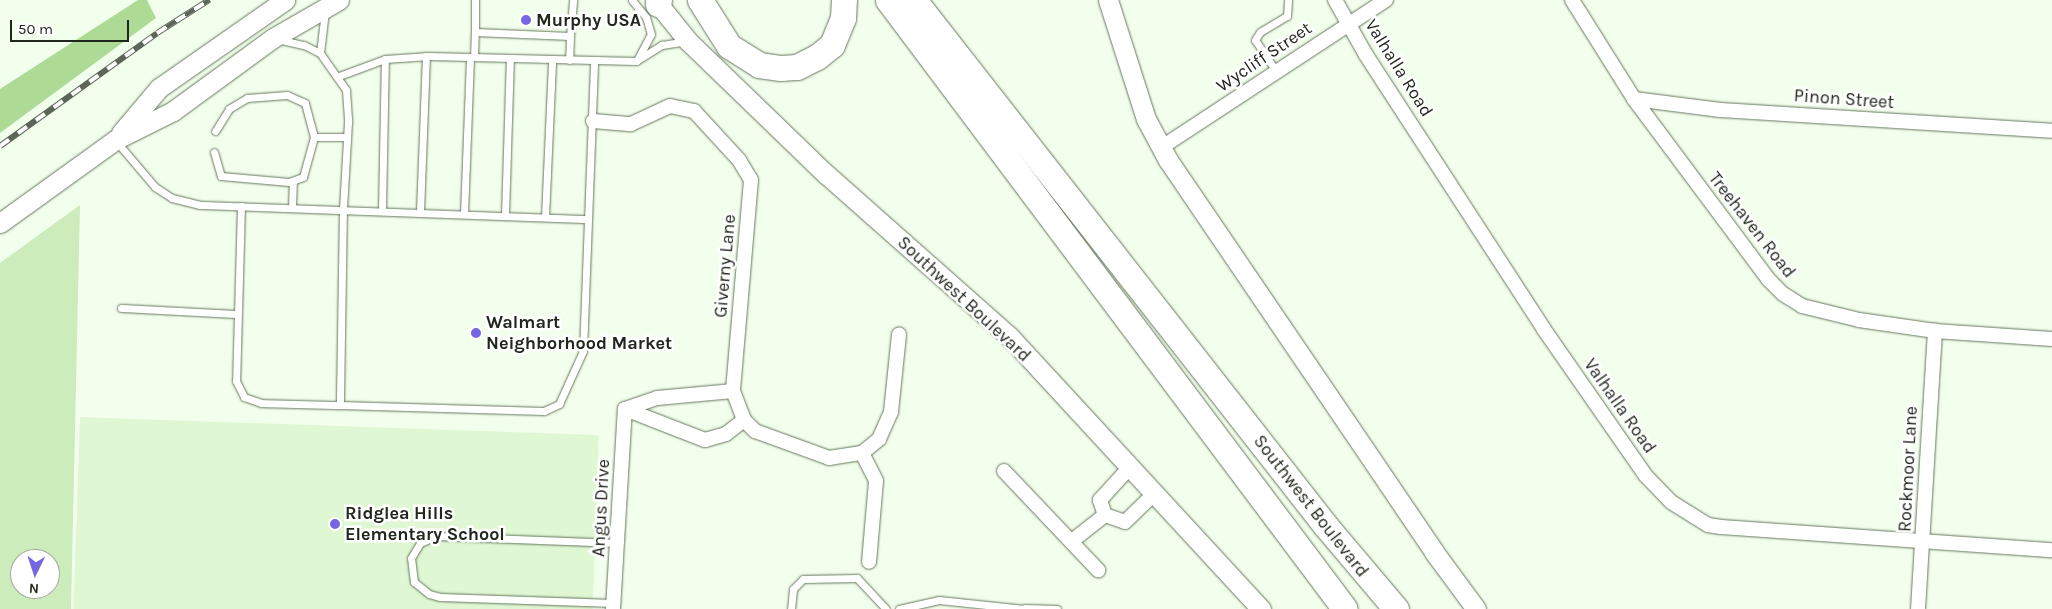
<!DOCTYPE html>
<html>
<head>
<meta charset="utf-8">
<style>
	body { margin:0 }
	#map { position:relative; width:2052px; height:609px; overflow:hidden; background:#f3ffed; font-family:Karla,sans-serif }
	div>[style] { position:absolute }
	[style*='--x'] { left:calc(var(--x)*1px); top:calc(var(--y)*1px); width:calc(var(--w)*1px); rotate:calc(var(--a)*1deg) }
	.built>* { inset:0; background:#dff7d2; transform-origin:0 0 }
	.green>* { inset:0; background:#ccecbb }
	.forest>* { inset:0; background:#addb95 }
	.roads { filter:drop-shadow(0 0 1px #66775d) drop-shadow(0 0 1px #66775d) }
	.service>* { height:7px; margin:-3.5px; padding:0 3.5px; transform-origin:3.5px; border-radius:3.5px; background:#fff }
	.minor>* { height:14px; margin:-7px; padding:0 7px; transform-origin:7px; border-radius:7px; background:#fff }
	.secondary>* { height:19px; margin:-9.5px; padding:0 9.5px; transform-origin:9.5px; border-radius:9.5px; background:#fff }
	.motorway>* { height:25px; margin:-12.5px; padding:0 12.5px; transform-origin:12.5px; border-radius:12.5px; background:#fff }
	.rail>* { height:5.5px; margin-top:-2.75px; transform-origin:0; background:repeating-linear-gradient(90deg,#fff 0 11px,#5d6558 0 22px); box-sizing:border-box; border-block:1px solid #5d6558 }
	.dots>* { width:14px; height:14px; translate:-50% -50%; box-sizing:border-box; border:2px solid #fff; border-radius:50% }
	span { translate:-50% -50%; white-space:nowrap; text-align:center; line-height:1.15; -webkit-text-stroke:5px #fff; paint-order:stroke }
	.poi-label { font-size:18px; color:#20271c; font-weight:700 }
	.left { translate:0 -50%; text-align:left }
	.street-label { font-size:18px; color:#20271c }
	.north { position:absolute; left:10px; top:549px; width:50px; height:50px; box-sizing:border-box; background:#fff; border:1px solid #a6a9a4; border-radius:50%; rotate:184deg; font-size:14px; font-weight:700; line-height:20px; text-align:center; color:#20271c }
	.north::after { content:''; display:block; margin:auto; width:18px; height:22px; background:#7666e1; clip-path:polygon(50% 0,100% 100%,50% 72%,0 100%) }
	.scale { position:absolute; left:10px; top:20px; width:119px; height:22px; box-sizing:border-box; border:2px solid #20271c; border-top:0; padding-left:6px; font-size:15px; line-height:18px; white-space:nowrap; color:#20271c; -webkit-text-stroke:4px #fff; paint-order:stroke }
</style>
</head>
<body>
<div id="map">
	<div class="built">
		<div style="left:80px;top:417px;width:519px;height:192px;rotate:2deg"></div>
	</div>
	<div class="green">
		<div style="clip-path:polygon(evenodd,80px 205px,71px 609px,0 609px,0 263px,80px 205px,20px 559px,50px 559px,50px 589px,20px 589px,20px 559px)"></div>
	</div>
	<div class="forest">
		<div style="clip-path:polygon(138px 0,147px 0,156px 18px,0 133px,0 89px)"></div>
	</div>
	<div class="roads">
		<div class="service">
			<div style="--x:632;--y:0;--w:22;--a:51"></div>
			<div style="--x:646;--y:17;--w:18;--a:74"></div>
			<div style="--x:651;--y:34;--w:30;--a:118"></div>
			<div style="--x:475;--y:32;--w:32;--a:-90"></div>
			<div style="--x:570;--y:36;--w:36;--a:-85"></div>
			<div style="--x:277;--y:39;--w:28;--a:13"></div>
			<div style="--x:304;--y:45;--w:18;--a:27"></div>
			<div style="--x:320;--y:53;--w:45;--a:54.9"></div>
			<div style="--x:346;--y:90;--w:32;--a:86"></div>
			<div style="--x:348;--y:122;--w:86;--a:93.3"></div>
			<div style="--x:343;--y:208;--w:197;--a:90.9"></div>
			<div style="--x:340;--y:405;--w:204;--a:1.7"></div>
			<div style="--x:544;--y:411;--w:17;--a:-25"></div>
			<div style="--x:559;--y:404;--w:58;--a:-65.6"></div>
			<div style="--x:583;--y:351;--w:290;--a:-87.8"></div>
			<div style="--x:320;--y:53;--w:42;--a:-83.2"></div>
			<div style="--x:474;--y:57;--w:25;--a:-88"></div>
			<div style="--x:475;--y:32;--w:95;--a:2.4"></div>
			<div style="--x:570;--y:36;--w:24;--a:92"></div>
			<div style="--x:1276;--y:71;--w:37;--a:-124"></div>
			<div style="--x:1255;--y:40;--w:9;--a:-58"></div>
			<div style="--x:1260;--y:32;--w:31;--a:-31"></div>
			<div style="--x:1287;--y:16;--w:16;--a:-86"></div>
			<div style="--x:339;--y:76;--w:49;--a:-20.3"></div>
			<div style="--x:385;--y:59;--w:44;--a:-3.9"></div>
			<div style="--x:429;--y:56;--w:207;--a:1.4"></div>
			<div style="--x:636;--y:61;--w:31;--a:-32"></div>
			<div style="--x:662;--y:45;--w:24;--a:-9"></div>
			<div style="--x:314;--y:137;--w:33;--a:0"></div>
			<div style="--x:116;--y:141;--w:60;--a:49.7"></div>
			<div style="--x:155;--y:187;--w:20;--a:33"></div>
			<div style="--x:172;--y:198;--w:29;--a:14"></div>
			<div style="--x:200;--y:205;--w:386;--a:2.1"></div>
			<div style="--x:214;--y:152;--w:25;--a:74"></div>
			<div style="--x:221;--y:176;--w:68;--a:5"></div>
			<div style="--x:289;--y:182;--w:15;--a:-20"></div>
			<div style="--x:303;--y:177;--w:41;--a:-74.6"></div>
			<div style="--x:314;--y:137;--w:35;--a:-105"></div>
			<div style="--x:305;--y:103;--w:20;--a:-156"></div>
			<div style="--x:287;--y:95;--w:40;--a:175.7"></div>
			<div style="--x:247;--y:98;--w:21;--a:149"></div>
			<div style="--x:229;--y:109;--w:26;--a:122"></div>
			<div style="--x:241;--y:206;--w:175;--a:91.6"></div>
			<div style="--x:236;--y:381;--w:18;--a:63"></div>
			<div style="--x:244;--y:397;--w:18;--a:19"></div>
			<div style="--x:261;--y:403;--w:79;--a:1.5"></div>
			<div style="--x:292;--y:207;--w:26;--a:-88"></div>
			<div style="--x:382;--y:210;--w:151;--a:-88.9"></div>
			<div style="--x:420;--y:212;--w:156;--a:-87.8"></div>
			<div style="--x:464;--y:214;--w:157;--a:-87.8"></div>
			<div style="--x:505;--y:215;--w:156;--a:-88.2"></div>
			<div style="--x:545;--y:217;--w:157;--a:-87.4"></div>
			<div style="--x:121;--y:308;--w:116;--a:3"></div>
			<div style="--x:613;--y:603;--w:173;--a:-178"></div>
			<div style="--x:440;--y:597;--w:11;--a:-165"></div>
			<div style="--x:429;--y:594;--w:19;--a:-141"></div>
			<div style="--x:414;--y:582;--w:24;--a:-97"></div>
			<div style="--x:411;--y:558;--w:17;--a:-59"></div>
			<div style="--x:420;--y:543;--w:17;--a:-24"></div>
			<div style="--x:436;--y:536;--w:182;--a:2.2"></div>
			<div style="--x:1025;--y:608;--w:32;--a:2"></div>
			<div style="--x:791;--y:609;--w:20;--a:-84"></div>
			<div style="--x:793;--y:589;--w:14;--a:-45"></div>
			<div style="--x:803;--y:579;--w:54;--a:-1.1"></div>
			<div style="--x:857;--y:578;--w:42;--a:46.9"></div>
			<div style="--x:899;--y:609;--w:41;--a:-12.7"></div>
			<div style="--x:939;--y:600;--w:86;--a:6"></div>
		</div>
		<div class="minor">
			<div style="--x:1335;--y:0;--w:63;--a:60.6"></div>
			<div style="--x:1366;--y:55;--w:325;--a:57"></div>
			<div style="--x:1543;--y:328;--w:180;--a:55.2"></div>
			<div style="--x:1646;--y:476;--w:36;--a:46"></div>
			<div style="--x:1671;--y:502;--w:44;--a:31.9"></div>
			<div style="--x:1708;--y:525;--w:13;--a:9"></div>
			<div style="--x:1721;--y:527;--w:332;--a:4"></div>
			<div style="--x:1572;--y:0;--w:117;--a:57.9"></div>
			<div style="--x:1634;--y:99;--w:224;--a:53.3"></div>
			<div style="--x:1768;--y:279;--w:21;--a:45"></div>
			<div style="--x:1783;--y:294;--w:22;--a:32"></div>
			<div style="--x:1802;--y:306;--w:59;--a:13.8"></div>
			<div style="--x:1859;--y:320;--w:77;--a:8.2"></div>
			<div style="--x:1935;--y:331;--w:117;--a:3.9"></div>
			<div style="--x:1634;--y:99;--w:87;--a:7.3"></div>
			<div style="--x:1720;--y:110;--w:333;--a:3.6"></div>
			<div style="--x:593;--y:121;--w:38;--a:5"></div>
			<div style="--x:631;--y:124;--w:43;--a:-24.8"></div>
			<div style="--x:670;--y:106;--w:25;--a:12"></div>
			<div style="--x:694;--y:111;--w:67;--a:47.4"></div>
			<div style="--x:739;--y:160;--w:23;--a:59"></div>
			<div style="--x:751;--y:180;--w:212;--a:94.9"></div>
			<div style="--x:733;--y:391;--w:31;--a:69"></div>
			<div style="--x:744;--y:420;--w:16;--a:45"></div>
			<div style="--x:755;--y:431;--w:79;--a:20"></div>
			<div style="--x:829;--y:458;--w:33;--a:-9"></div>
			<div style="--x:1162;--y:147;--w:268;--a:-33.3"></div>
			<div style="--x:733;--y:391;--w:76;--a:174.7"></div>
			<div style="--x:657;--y:398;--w:34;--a:161"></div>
			<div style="--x:625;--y:409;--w:86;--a:21.2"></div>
			<div style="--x:705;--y:440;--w:22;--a:-16"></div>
			<div style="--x:726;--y:434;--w:23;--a:-38"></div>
			<div style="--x:862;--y:453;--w:22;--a:-39"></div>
			<div style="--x:879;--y:439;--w:30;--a:-66"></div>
			<div style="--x:891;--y:412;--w:78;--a:-84.1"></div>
			<div style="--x:862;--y:453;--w:31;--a:63"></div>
			<div style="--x:876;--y:481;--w:81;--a:94.9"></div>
			<div style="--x:1130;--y:467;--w:45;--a:132.3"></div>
			<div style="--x:1100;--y:500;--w:16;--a:72"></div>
			<div style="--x:1105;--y:515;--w:21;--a:19"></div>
			<div style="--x:1125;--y:522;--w:42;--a:-44"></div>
			<div style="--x:1004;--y:471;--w:137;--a:46.5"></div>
			<div style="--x:1072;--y:541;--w:42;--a:-38.2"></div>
			<div style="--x:613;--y:609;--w:200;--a:-86.6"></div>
			<div style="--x:1918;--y:609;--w:279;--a:-86.5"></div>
		</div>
		<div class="secondary">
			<div style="--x:655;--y:0;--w:53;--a:51.2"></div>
			<div style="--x:688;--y:41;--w:193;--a:44"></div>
			<div style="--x:827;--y:175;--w:243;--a:41.5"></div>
			<div style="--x:1009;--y:336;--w:372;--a:47.3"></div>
			<div style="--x:1108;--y:0;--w:125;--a:72.3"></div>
			<div style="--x:1146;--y:119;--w:47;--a:61.8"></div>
			<div style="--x:1168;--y:160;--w:474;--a:55.8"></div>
			<div style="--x:1434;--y:552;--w:71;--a:53.6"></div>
			<div style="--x:121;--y:133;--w:59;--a:-49.8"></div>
			<div style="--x:159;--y:88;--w:154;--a:-34.9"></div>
			<div style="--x:0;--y:223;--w:142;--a:-35.8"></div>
			<div style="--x:115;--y:140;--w:65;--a:-26.6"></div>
			<div style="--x:173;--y:111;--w:124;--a:-36.1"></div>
			<div style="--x:273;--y:38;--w:76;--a:-29.9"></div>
		</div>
		<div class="motorway">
			<div style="--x:700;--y:0;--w:54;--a:57.8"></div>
			<div style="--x:729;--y:46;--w:36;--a:32"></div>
			<div style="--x:759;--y:65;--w:22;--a:8"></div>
			<div style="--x:781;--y:68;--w:16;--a:-4"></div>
			<div style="--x:797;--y:67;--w:22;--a:-27"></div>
			<div style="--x:817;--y:57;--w:19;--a:-39"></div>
			<div style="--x:832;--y:45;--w:29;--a:-68"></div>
			<div style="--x:843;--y:18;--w:18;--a:-87"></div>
			<div style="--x:888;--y:0;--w:761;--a:53.12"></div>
			<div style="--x:914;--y:0;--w:667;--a:51.94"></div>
			<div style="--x:1325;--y:525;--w:110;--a:49.8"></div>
			<div style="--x:658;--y:4;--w:4;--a:-76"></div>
		</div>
	</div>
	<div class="rail">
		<div style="--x:0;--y:146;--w:193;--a:-35.7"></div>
		<div style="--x:157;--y:33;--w:62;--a:-32.4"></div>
	</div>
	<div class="dots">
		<div style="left:526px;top:20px;background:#7666e1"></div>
		<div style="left:476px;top:333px;background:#7666e1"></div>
		<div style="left:335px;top:524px;background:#7666e1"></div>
	</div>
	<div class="poi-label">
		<span class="left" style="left:536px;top:20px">Murphy USA</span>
		<span class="left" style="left:486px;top:333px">Walmart<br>Neighborhood Market</span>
		<span class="left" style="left:345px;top:524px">Ridglea Hills<br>Elementary School</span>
	</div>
	<div class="street-label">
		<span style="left:1264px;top:57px;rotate:-34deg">Wycliff Street</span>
		<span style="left:1399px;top:68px;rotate:58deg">Valhalla Road</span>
		<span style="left:1844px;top:99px;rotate:4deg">Pinon Street</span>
		<span style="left:1752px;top:225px;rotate:52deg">Treehaven Road</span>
		<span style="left:725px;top:266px;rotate:-85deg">Giverny Lane</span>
		<span style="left:964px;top:299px;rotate:43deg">Southwest Boulevard</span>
		<span style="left:1620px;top:406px;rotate:55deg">Valhalla Road</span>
		<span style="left:1908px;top:469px;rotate:-87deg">Rockmoor Lane</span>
		<span style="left:1311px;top:506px;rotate:52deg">Southwest Boulevard</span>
		<span style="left:601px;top:508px;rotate:-87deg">Angus Drive</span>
	</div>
	<div class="north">N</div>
	<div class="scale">50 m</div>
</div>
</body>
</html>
